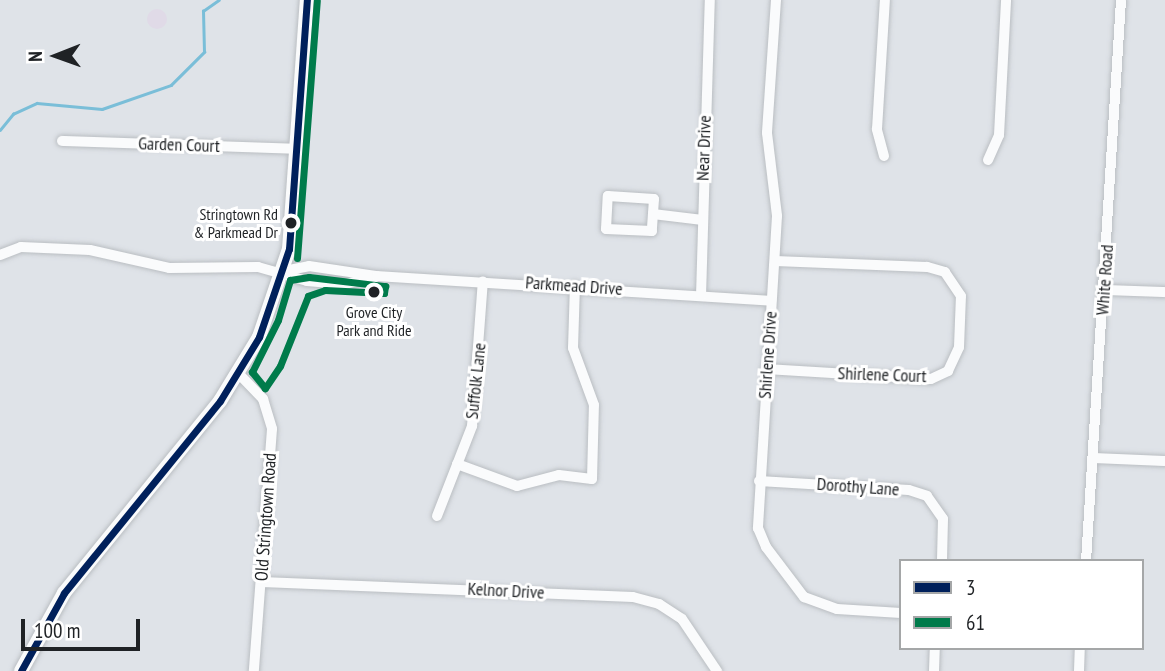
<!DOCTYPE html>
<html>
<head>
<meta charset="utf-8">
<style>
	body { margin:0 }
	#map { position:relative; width:1165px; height:671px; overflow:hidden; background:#dfe3e8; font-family:"PT Sans Narrow",sans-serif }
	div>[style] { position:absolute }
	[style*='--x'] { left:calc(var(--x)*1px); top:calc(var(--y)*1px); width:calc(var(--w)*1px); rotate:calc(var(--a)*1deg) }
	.industrial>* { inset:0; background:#e0dae7 }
	.round { border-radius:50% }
	.stream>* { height:2.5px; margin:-1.25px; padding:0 1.25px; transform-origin:1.25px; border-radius:1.25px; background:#7abed8 }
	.roads { filter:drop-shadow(0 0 2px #babec2) drop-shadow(0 0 2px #babec2) }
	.minor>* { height:10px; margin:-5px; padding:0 5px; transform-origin:5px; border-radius:5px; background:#fafbfc }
	.major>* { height:14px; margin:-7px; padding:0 7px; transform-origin:7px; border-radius:7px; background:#fafbfc }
	.bus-1>* { height:7px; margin:-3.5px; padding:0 3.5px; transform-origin:3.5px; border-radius:3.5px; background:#00205b }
	.bus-2>* { height:7px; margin:-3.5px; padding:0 3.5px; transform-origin:3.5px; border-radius:3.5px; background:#007b4b }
	.dots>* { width:19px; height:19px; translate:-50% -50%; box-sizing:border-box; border:4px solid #fff; border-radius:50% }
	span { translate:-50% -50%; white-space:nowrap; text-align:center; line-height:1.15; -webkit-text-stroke:6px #fff; paint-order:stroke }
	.bus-label { font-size:16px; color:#1f2225 }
	.right { translate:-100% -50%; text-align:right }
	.street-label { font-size:18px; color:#1f2225 }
	.legend { position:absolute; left:899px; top:559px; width:245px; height:91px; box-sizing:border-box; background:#fff; border:2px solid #a5a7a8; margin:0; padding:9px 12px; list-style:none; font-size:21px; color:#1f2225 }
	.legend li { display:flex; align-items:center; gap:14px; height:35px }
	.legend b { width:35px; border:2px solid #a5a7a8 }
	.north { position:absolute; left:21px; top:21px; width:70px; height:70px; -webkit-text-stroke:5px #fff; paint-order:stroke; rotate:269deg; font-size:19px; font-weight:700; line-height:28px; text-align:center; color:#1f2225 }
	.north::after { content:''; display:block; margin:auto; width:24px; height:32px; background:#1f2225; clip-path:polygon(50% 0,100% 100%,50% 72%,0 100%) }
	.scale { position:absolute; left:21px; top:619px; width:119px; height:32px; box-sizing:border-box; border:4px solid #1f2225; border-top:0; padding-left:9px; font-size:21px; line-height:24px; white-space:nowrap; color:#1f2225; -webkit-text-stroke:5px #fff; paint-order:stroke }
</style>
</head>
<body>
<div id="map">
	<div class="industrial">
		<div class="round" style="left:147px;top:9px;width:20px;height:20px"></div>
	</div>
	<div class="stream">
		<div style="--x:0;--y:130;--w:21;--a:-51"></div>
		<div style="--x:13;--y:114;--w:26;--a:-25"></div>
		<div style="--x:37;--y:103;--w:65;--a:5.3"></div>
		<div style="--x:102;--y:109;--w:73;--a:-19.2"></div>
		<div style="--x:171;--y:85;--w:47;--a:-45"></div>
		<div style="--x:204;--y:52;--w:41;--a:-91.4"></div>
		<div style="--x:203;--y:11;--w:19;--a:-35"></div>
	</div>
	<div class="roads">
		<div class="minor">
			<div style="--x:776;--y:0;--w:133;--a:93.9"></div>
			<div style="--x:767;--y:133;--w:84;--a:83.1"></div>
			<div style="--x:777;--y:216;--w:313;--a:93.5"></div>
			<div style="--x:758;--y:528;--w:21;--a:67"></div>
			<div style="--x:766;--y:547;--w:63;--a:52.8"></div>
			<div style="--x:804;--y:597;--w:35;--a:20"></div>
			<div style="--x:837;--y:609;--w:64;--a:3.6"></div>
			<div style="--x:62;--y:141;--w:235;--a:1.9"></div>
			<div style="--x:884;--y:156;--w:28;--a:-105"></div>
			<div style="--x:877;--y:129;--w:129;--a:-86.5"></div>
			<div style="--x:988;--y:160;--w:27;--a:-66"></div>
			<div style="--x:999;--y:135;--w:135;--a:-87"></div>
			<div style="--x:608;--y:196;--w:46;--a:3.7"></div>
			<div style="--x:654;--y:199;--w:32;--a:94"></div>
			<div style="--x:652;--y:231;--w:46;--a:-177.5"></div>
			<div style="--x:606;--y:229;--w:33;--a:-87"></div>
			<div style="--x:653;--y:214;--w:50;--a:6.8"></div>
			<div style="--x:0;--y:255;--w:22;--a:-21"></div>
			<div style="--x:21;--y:247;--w:69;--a:2.5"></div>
			<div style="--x:90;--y:250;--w:81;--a:12.8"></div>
			<div style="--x:169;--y:268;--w:89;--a:-0.6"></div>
			<div style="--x:258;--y:267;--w:51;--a:15.9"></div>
			<div style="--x:307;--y:281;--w:38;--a:5"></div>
			<div style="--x:345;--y:284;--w:31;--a:-13"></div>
			<div style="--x:284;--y:271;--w:25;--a:-11"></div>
			<div style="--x:309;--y:266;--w:69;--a:8.4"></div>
			<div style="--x:377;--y:276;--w:395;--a:3.6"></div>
			<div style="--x:1104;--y:290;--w:61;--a:1.9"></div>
			<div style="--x:701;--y:296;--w:296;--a:-88.3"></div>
			<div style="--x:766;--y:369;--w:165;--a:3.5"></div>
			<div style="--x:931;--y:379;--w:19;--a:-25"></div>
			<div style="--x:948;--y:371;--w:26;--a:-65"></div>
			<div style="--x:959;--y:347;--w:51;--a:-87.8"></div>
			<div style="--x:961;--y:296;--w:29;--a:-124"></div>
			<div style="--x:945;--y:272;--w:19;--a:-164"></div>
			<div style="--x:927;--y:267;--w:152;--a:-177.7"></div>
			<div style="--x:239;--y:374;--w:35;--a:46"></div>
			<div style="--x:263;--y:399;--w:31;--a:73"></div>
			<div style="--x:272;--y:429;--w:243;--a:94.3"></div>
			<div style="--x:1093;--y:458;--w:72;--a:2.4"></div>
			<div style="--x:457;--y:464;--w:64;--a:20.1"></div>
			<div style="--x:517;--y:486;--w:43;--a:-14.7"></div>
			<div style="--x:559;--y:475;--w:33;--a:7"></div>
			<div style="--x:592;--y:479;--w:74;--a:-88.5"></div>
			<div style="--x:594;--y:405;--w:61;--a:-110.2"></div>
			<div style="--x:573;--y:348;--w:62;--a:-88.2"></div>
			<div style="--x:759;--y:481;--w:150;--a:3.4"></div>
			<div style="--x:909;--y:490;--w:19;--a:18"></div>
			<div style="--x:927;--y:496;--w:28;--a:55"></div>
			<div style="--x:943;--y:519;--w:42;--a:91.4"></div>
			<div style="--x:437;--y:516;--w:97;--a:-68.7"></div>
			<div style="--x:472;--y:426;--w:145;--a:-85.7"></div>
			<div style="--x:1086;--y:561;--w:562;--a:-86.43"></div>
			<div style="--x:262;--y:582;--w:371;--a:2.3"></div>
			<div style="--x:633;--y:597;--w:27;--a:15"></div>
			<div style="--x:659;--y:604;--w:27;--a:33"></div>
			<div style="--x:682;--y:619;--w:63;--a:56.1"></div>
			<div style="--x:934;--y:671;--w:23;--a:-88"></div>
			<div style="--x:1079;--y:671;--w:23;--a:-88"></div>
		</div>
		<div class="major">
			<div style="--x:21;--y:671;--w:89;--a:-61.1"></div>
			<div style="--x:64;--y:593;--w:247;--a:-50.9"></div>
			<div style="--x:220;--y:401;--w:75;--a:-58.6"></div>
			<div style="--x:259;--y:337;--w:93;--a:-71.2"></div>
			<div style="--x:289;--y:249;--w:250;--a:-85.9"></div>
		</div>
	</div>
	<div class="bus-1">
		<div style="--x:21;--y:671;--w:89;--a:-61.1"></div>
		<div style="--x:64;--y:593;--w:247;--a:-50.9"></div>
		<div style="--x:220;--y:401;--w:75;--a:-58.6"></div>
		<div style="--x:259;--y:337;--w:93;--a:-71.2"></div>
		<div style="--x:289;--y:249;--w:250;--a:-85.9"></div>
	</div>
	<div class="bus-2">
		<div style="--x:297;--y:258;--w:258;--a:-85.6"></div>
		<div style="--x:309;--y:277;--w:77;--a:6.8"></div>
		<div style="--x:385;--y:286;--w:7;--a:98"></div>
		<div style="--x:384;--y:293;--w:59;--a:-177.1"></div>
		<div style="--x:325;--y:290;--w:18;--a:161"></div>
		<div style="--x:308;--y:296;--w:75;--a:111.8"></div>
		<div style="--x:280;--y:366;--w:27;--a:124"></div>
		<div style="--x:265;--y:388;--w:21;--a:-129"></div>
		<div style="--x:252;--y:372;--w:58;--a:-63.4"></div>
		<div style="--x:278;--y:320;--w:42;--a:-73.3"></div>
		<div style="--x:290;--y:280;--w:19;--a:-9"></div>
	</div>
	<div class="dots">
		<div style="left:291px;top:223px;background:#1f2225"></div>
		<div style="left:374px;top:292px;background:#1f2225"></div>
	</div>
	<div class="bus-label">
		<span class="right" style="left:278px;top:223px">Stringtown Rd<br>&amp; Parkmead Dr</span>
		<span style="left:374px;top:321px">Grove City<br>Park and Ride</span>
	</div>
	<div class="street-label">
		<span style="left:179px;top:145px;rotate:2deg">Garden Court</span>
		<span style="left:704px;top:148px;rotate:-88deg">Near Drive</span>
		<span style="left:1105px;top:280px;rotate:-86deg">White Road</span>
		<span style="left:574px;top:286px;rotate:4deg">Parkmead Drive</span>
		<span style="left:768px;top:355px;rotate:-86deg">Shirlene Drive</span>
		<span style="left:882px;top:375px;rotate:2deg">Shirlene Court</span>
		<span style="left:476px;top:381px;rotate:-84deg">Suffolk Lane</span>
		<span style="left:858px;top:487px;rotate:4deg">Dorothy Lane</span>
		<span style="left:266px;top:517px;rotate:-86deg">Old Stringtown Road</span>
		<span style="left:506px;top:591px;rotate:3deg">Kelnor Drive</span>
	</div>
	<ul class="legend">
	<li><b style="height:9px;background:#00205b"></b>3</li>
	<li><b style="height:9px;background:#007b4b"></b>61</li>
	</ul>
	<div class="north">N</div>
	<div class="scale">100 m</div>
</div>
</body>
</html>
